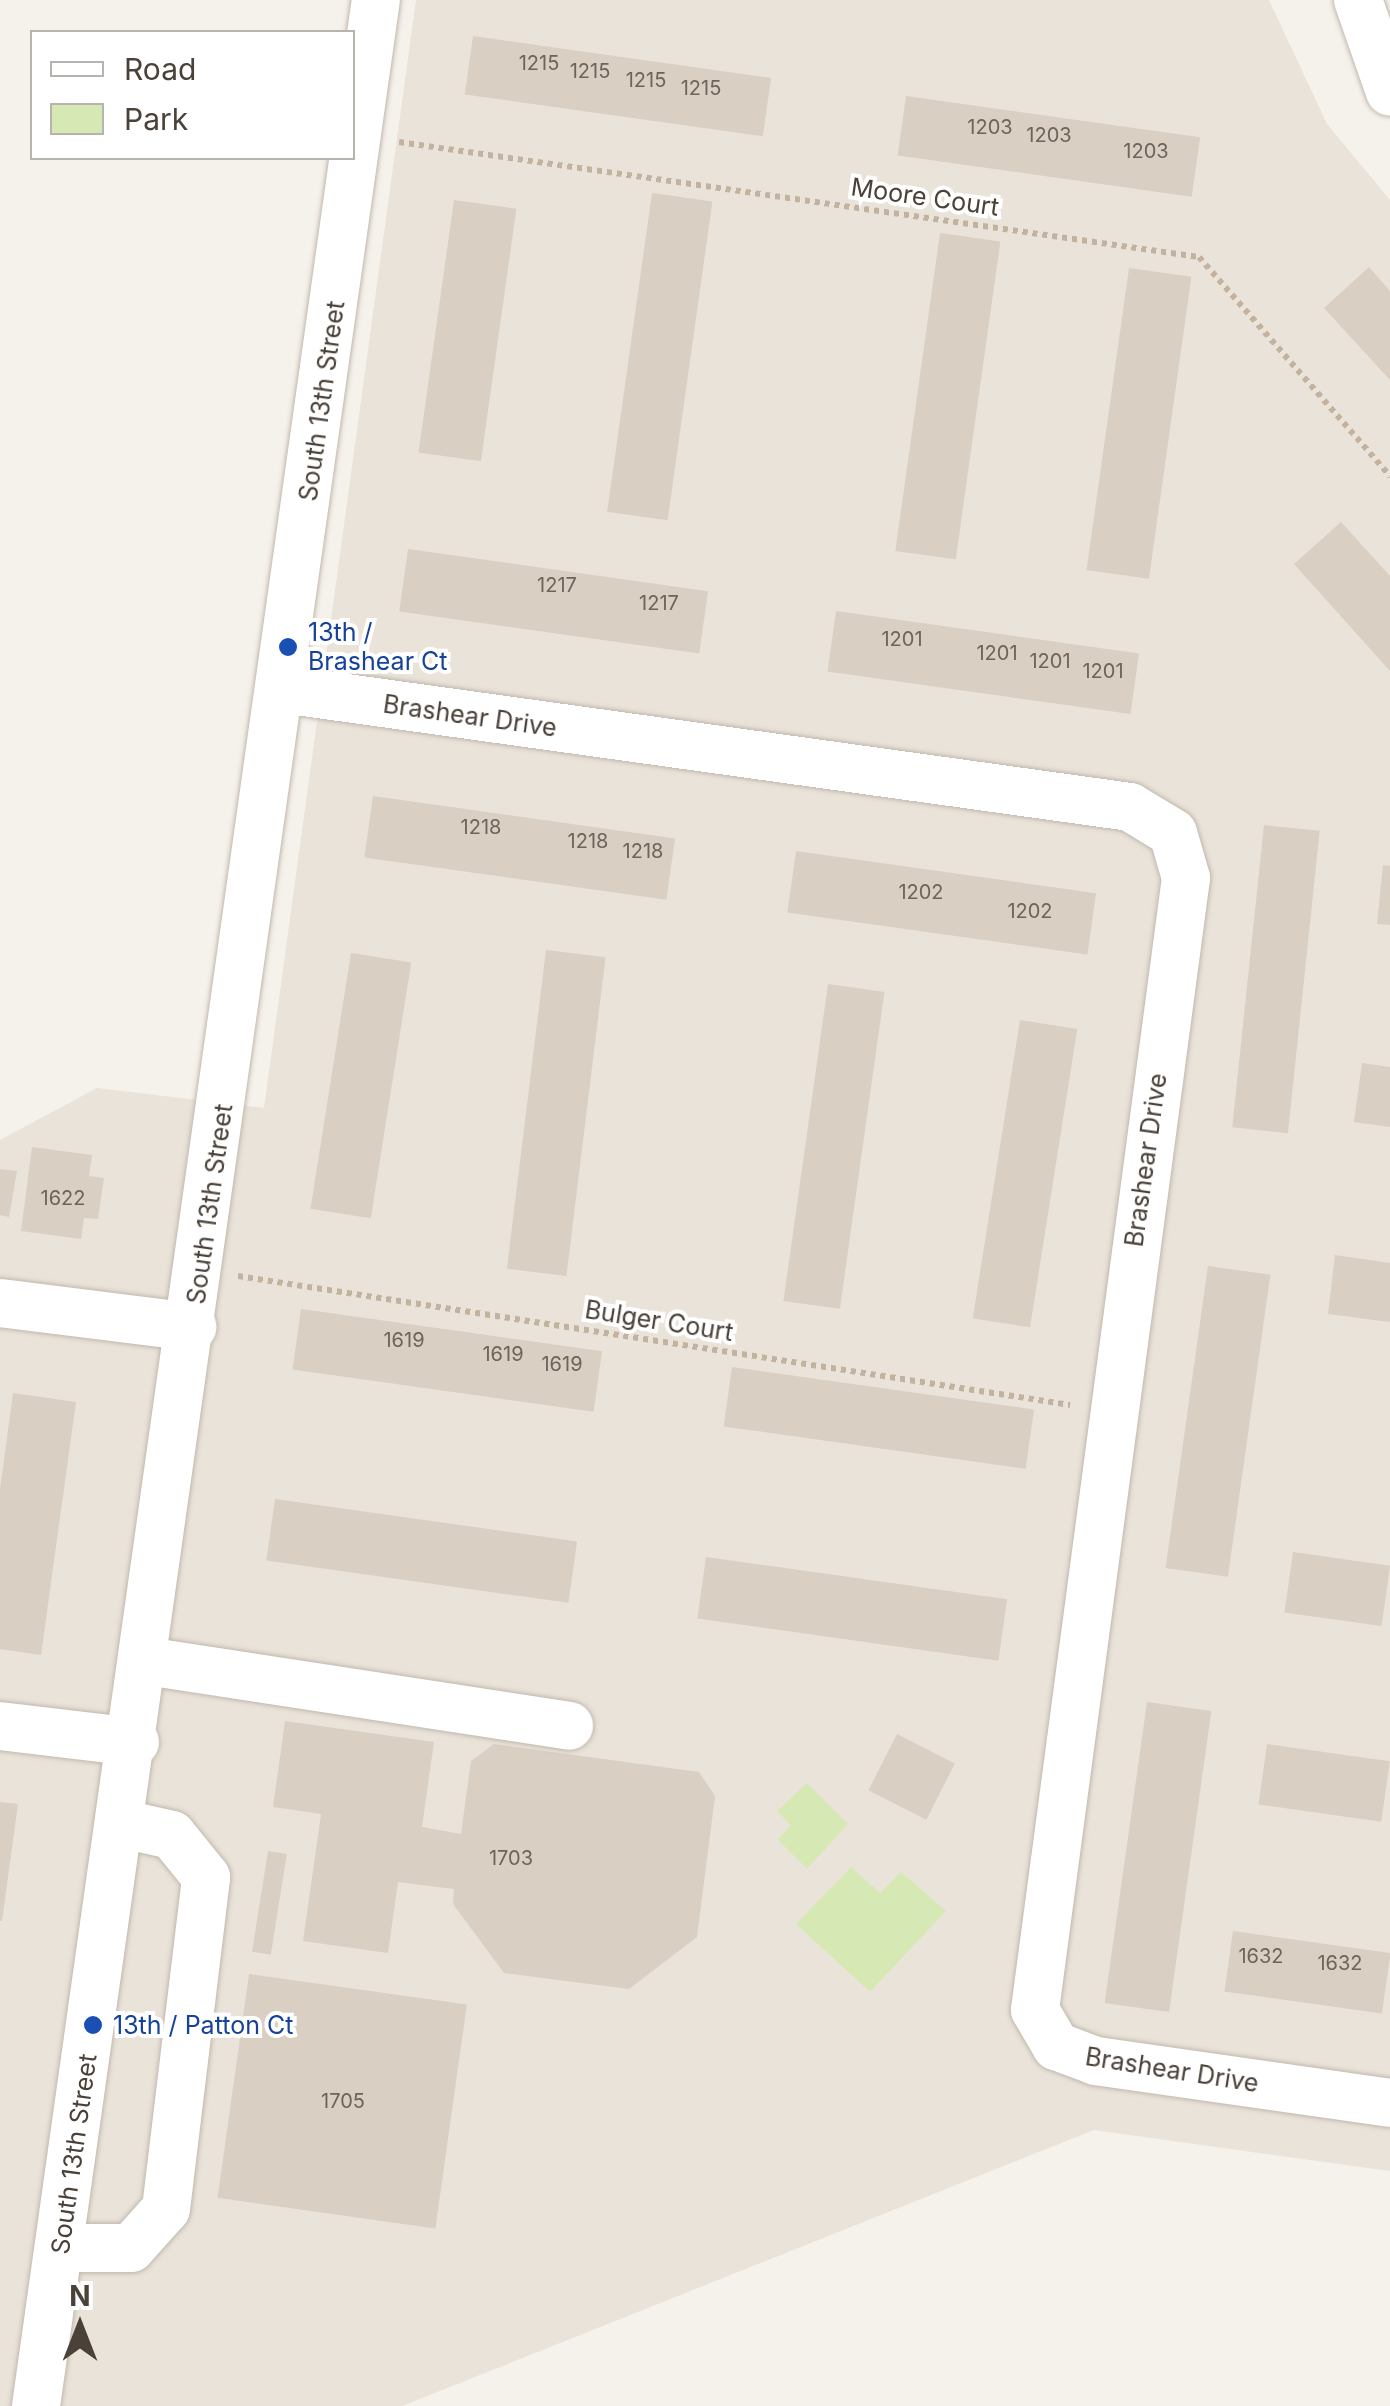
<!DOCTYPE html>
<html>
<head>
<meta charset="utf-8">
<style>
	body { margin:0 }
	#map { position:relative; width:1390px; height:2406px; overflow:hidden; background:#f5f1eb; font-family:Inter,sans-serif }
	div>[style] { position:absolute }
	[style*='--x'] { left:calc(var(--x)*1px); top:calc(var(--y)*1px); width:calc(var(--w)*1px); rotate:calc(var(--a)*1deg) }
	.residential>* { inset:0; background:#e9e3d9 }
	.green>* { inset:0; background:#d6e9b4 }
	.building>* { inset:0; background:#dacfc3; transform-origin:0 0 }
	.path>* { height:6px; margin-top:-3px; transform-origin:0; background:repeating-linear-gradient(90deg,#c3b39e 0 5px,transparent 0 10px) }
	.roads { filter:drop-shadow(0 0 2px #c1b8ad) drop-shadow(0 0 2px #c1b8ad) }
	.minor>* { height:48px; margin:-24px; padding:0 24px; transform-origin:24px; border-radius:24px; background:#fff }
	.dots>* { width:28px; height:28px; translate:-50% -50%; box-sizing:border-box; border:5px solid #fff; border-radius:50% }
	span { translate:-50% -50%; white-space:nowrap; text-align:center; line-height:1.15; -webkit-text-stroke:8px #fff; paint-order:stroke }
	.number-label { font-size:20px; color:#6e645b }
	.number-label span { -webkit-text-stroke-width:0 }
	.street-label { font-size:25px; color:#4a4138 }
	.transit-label { font-size:25px; color:#164399 }
	.left { translate:0 -50%; text-align:left }
	.legend { position:absolute; left:30px; top:30px; width:325px; height:130px; box-sizing:border-box; background:#fff; border:2px solid #b7b3af; margin:0; padding:12px 18px; list-style:none; font-size:30px; color:#4a4138 }
	.legend li { display:flex; align-items:center; gap:20px; height:50px }
	.legend b { width:50px; border:2px solid #b7b3af }
	.north { position:absolute; left:30px; top:2276px; width:100px; height:100px; -webkit-text-stroke:8px #fff; paint-order:stroke; rotate:0deg; font-size:28px; font-weight:700; line-height:40px; text-align:center; color:#4a4138 }
	.north::after { content:''; display:block; margin:auto; width:35px; height:45px; background:#4a4138; clip-path:polygon(50% 0,100% 100%,50% 72%,0 100%) }
</style>
</head>
<body>
<div id="map">
	<div class="residential">
		<div style="clip-path:polygon(416px 0,1269px 0,1327px 124px,1390px 200px,1390px 2171px,1094px 2130px,402px 2406px,0 2406px,0 1140px,97px 1088px,264px 1108px)"></div>
	</div>
	<div class="green">
		<div style="clip-path:polygon(807px 1783px,848px 1824px,807px 1869px,778px 1840px,791px 1825px,777px 1811px)"></div>
		<div style="clip-path:polygon(851px 1867px,880px 1893px,901px 1872px,946px 1911px,870px 1992px,796px 1924px)"></div>
	</div>
	<div class="building">
		<div style="left:473px;top:36px;width:301px;height:59px;rotate:8deg"></div>
		<div style="left:906px;top:96px;width:297px;height:60px;rotate:8deg"></div>
		<div style="left:652px;top:193px;width:61px;height:322px;rotate:8deg"></div>
		<div style="left:454px;top:200px;width:63px;height:255px;rotate:8deg"></div>
		<div style="left:940px;top:233px;width:61px;height:321px;rotate:8deg"></div>
		<div style="clip-path:polygon(1369px 267px,1390px 291px,1390px 380px,1324px 308px)"></div>
		<div style="left:1129px;top:268px;width:63px;height:305px;rotate:8deg"></div>
		<div style="clip-path:polygon(1341px 522px,1390px 576px,1390px 671px,1294px 564px)"></div>
		<div style="left:408px;top:549px;width:303px;height:63px;rotate:8deg"></div>
		<div style="left:836px;top:611px;width:306px;height:61px;rotate:8deg"></div>
		<div style="left:373px;top:796px;width:305px;height:62px;rotate:8deg"></div>
		<div style="left:1264px;top:825px;width:56px;height:304px;rotate:6deg"></div>
		<div style="left:796px;top:851px;width:303px;height:62px;rotate:8deg"></div>
		<div style="clip-path:polygon(1383px 865px,1390px 866px,1390px 925px,1377px 924px)"></div>
		<div style="left:546px;top:950px;width:60px;height:321px;rotate:7deg"></div>
		<div style="left:351px;top:953px;width:61px;height:259px;rotate:9deg"></div>
		<div style="left:828px;top:984px;width:57px;height:320px;rotate:8deg"></div>
		<div style="left:1020px;top:1020px;width:58px;height:302px;rotate:9deg"></div>
		<div style="clip-path:polygon(1362px 1063px,1390px 1067px,1390px 1127px,1354px 1122px)"></div>
		<div style="clip-path:polygon(32px 1147px,92px 1155px,89px 1176px,104px 1178px,98px 1219px,84px 1218px,81px 1239px,21px 1231px)"></div>
		<div style="clip-path:polygon(0 1169px,17px 1171px,9px 1217px,0 1215px)"></div>
		<div style="clip-path:polygon(1335px 1255px,1390px 1263px,1390px 1322px,1328px 1314px)"></div>
		<div style="left:1208px;top:1266px;width:63px;height:305px;rotate:8deg"></div>
		<div style="left:301px;top:1309px;width:304px;height:61px;rotate:8deg"></div>
		<div style="left:732px;top:1367px;width:305px;height:60px;rotate:8deg"></div>
		<div style="clip-path:polygon(13px 1393px,76px 1402px,41px 1655px,0 1649px,0 1489px)"></div>
		<div style="left:275px;top:1499px;width:305px;height:62px;rotate:8deg"></div>
		<div style="left:1293px;top:1552px;width:98px;height:61px;rotate:8deg"></div>
		<div style="left:706px;top:1557px;width:304px;height:62px;rotate:8deg"></div>
		<div style="left:1147px;top:1702px;width:65px;height:304px;rotate:8deg"></div>
		<div style="clip-path:polygon(285px 1721px,434px 1742px,422px 1827px,461px 1834px,471px 1761px,494px 1744px,699px 1772px,715px 1796px,697px 1937px,629px 1989px,504px 1973px,453px 1904px,454px 1889px,398px 1882px,388px 1953px,303px 1941px,321px 1814px,273px 1807px)"></div>
		<div style="left:897px;top:1734px;width:65px;height:63px;rotate:27deg"></div>
		<div style="left:1267px;top:1744px;width:124px;height:61px;rotate:8deg"></div>
		<div style="clip-path:polygon(0 1802px,18px 1804px,2px 1921px,0 1921px)"></div>
		<div style="left:268px;top:1851px;width:19px;height:102px;rotate:9deg"></div>
		<div style="left:1233px;top:1931px;width:159px;height:61px;rotate:8deg"></div>
		<div style="left:249px;top:1974px;width:220px;height:226px;rotate:8deg"></div>
	</div>
	<div class="path">
		<div style="--x:399;--y:142;--w:808;--a:8.18"></div>
		<div style="--x:1199;--y:257;--w:291;--a:48.9"></div>
		<div style="--x:238;--y:1276;--w:842;--a:8.81"></div>
	</div>
	<div class="roads">
		<div class="minor">
			<div style="--x:1358;--y:0;--w:97;--a:70.8"></div>
			<div style="--x:282;--y:689;--w:856;--a:7.92"></div>
			<div style="--x:1130;--y:807;--w:50;--a:31.2"></div>
			<div style="--x:1173;--y:833;--w:47;--a:73.9"></div>
			<div style="--x:1186;--y:878;--w:1142;--a:97.6"></div>
			<div style="--x:1035;--y:2010;--w:42;--a:59.7"></div>
			<div style="--x:1056;--y:2046;--w:43;--a:20.6"></div>
			<div style="--x:1096;--y:2061;--w:297;--a:8.1"></div>
			<div style="--x:0;--y:1303;--w:194;--a:7.1"></div>
			<div style="--x:146;--y:1661;--w:428;--a:8.7"></div>
			<div style="--x:0;--y:1726;--w:136;--a:6.8"></div>
			<div style="--x:60;--y:2248;--w:71;--a:0"></div>
			<div style="--x:131;--y:2248;--w:52;--a:-48.1"></div>
			<div style="--x:166;--y:2209;--w:334;--a:-83.1"></div>
			<div style="--x:206;--y:1877;--w:54;--a:-129"></div>
			<div style="--x:172;--y:1835;--w:50;--a:-167.3"></div>
			<div style="--x:36;--y:2406;--w:2430;--a:-81.96"></div>
		</div>
	</div>
	<div class="dots">
		<div style="left:288px;top:647px;background:#1a4fb4"></div>
		<div style="left:93px;top:2025px;background:#1a4fb4"></div>
	</div>
	<div class="number-label">
		<span style="left:539px;top:63px">1215</span>
		<span style="left:590px;top:71px">1215</span>
		<span style="left:646px;top:80px">1215</span>
		<span style="left:701px;top:88px">1215</span>
		<span style="left:990px;top:127px">1203</span>
		<span style="left:1049px;top:135px">1203</span>
		<span style="left:1146px;top:151px">1203</span>
		<span style="left:557px;top:585px">1217</span>
		<span style="left:659px;top:603px">1217</span>
		<span style="left:902px;top:639px">1201</span>
		<span style="left:997px;top:653px">1201</span>
		<span style="left:1050px;top:661px">1201</span>
		<span style="left:1103px;top:671px">1201</span>
		<span style="left:481px;top:827px">1218</span>
		<span style="left:588px;top:841px">1218</span>
		<span style="left:643px;top:851px">1218</span>
		<span style="left:921px;top:892px">1202</span>
		<span style="left:1030px;top:911px">1202</span>
		<span style="left:63px;top:1198px">1622</span>
		<span style="left:404px;top:1340px">1619</span>
		<span style="left:503px;top:1354px">1619</span>
		<span style="left:562px;top:1364px">1619</span>
		<span style="left:511px;top:1858px">1703</span>
		<span style="left:1261px;top:1956px">1632</span>
		<span style="left:1340px;top:1963px">1632</span>
		<span style="left:343px;top:2101px">1705</span>
	</div>
	<div class="street-label">
		<span style="left:925px;top:197px;rotate:8deg">Moore Court</span>
		<span style="left:322px;top:401px;rotate:-82deg">South 13th Street</span>
		<span style="left:470px;top:716px;rotate:8deg">Brashear Drive</span>
		<span style="left:1146px;top:1160px;rotate:-82deg">Brashear Drive</span>
		<span style="left:210px;top:1204px;rotate:-82deg">South 13th Street</span>
		<span style="left:659px;top:1321px;rotate:9deg">Bulger Court</span>
		<span style="left:1172px;top:2070px;rotate:9deg">Brashear Drive</span>
		<span style="left:74px;top:2154px;rotate:-82deg">South 13th Street</span>
	</div>
	<div class="transit-label">
		<span class="left" style="left:308px;top:647px">13th /<br>Brashear Ct</span>
		<span class="left" style="left:113px;top:2025px">13th / Patton Ct</span>
	</div>
	<ul class="legend">
	<li><b style="height:12px;background:#fff"></b>Road</li>
	<li><b style="height:28px;background:#d6e9b4"></b>Park</li>
	</ul>
	<div class="north">N</div>
</div>
</body>
</html>
